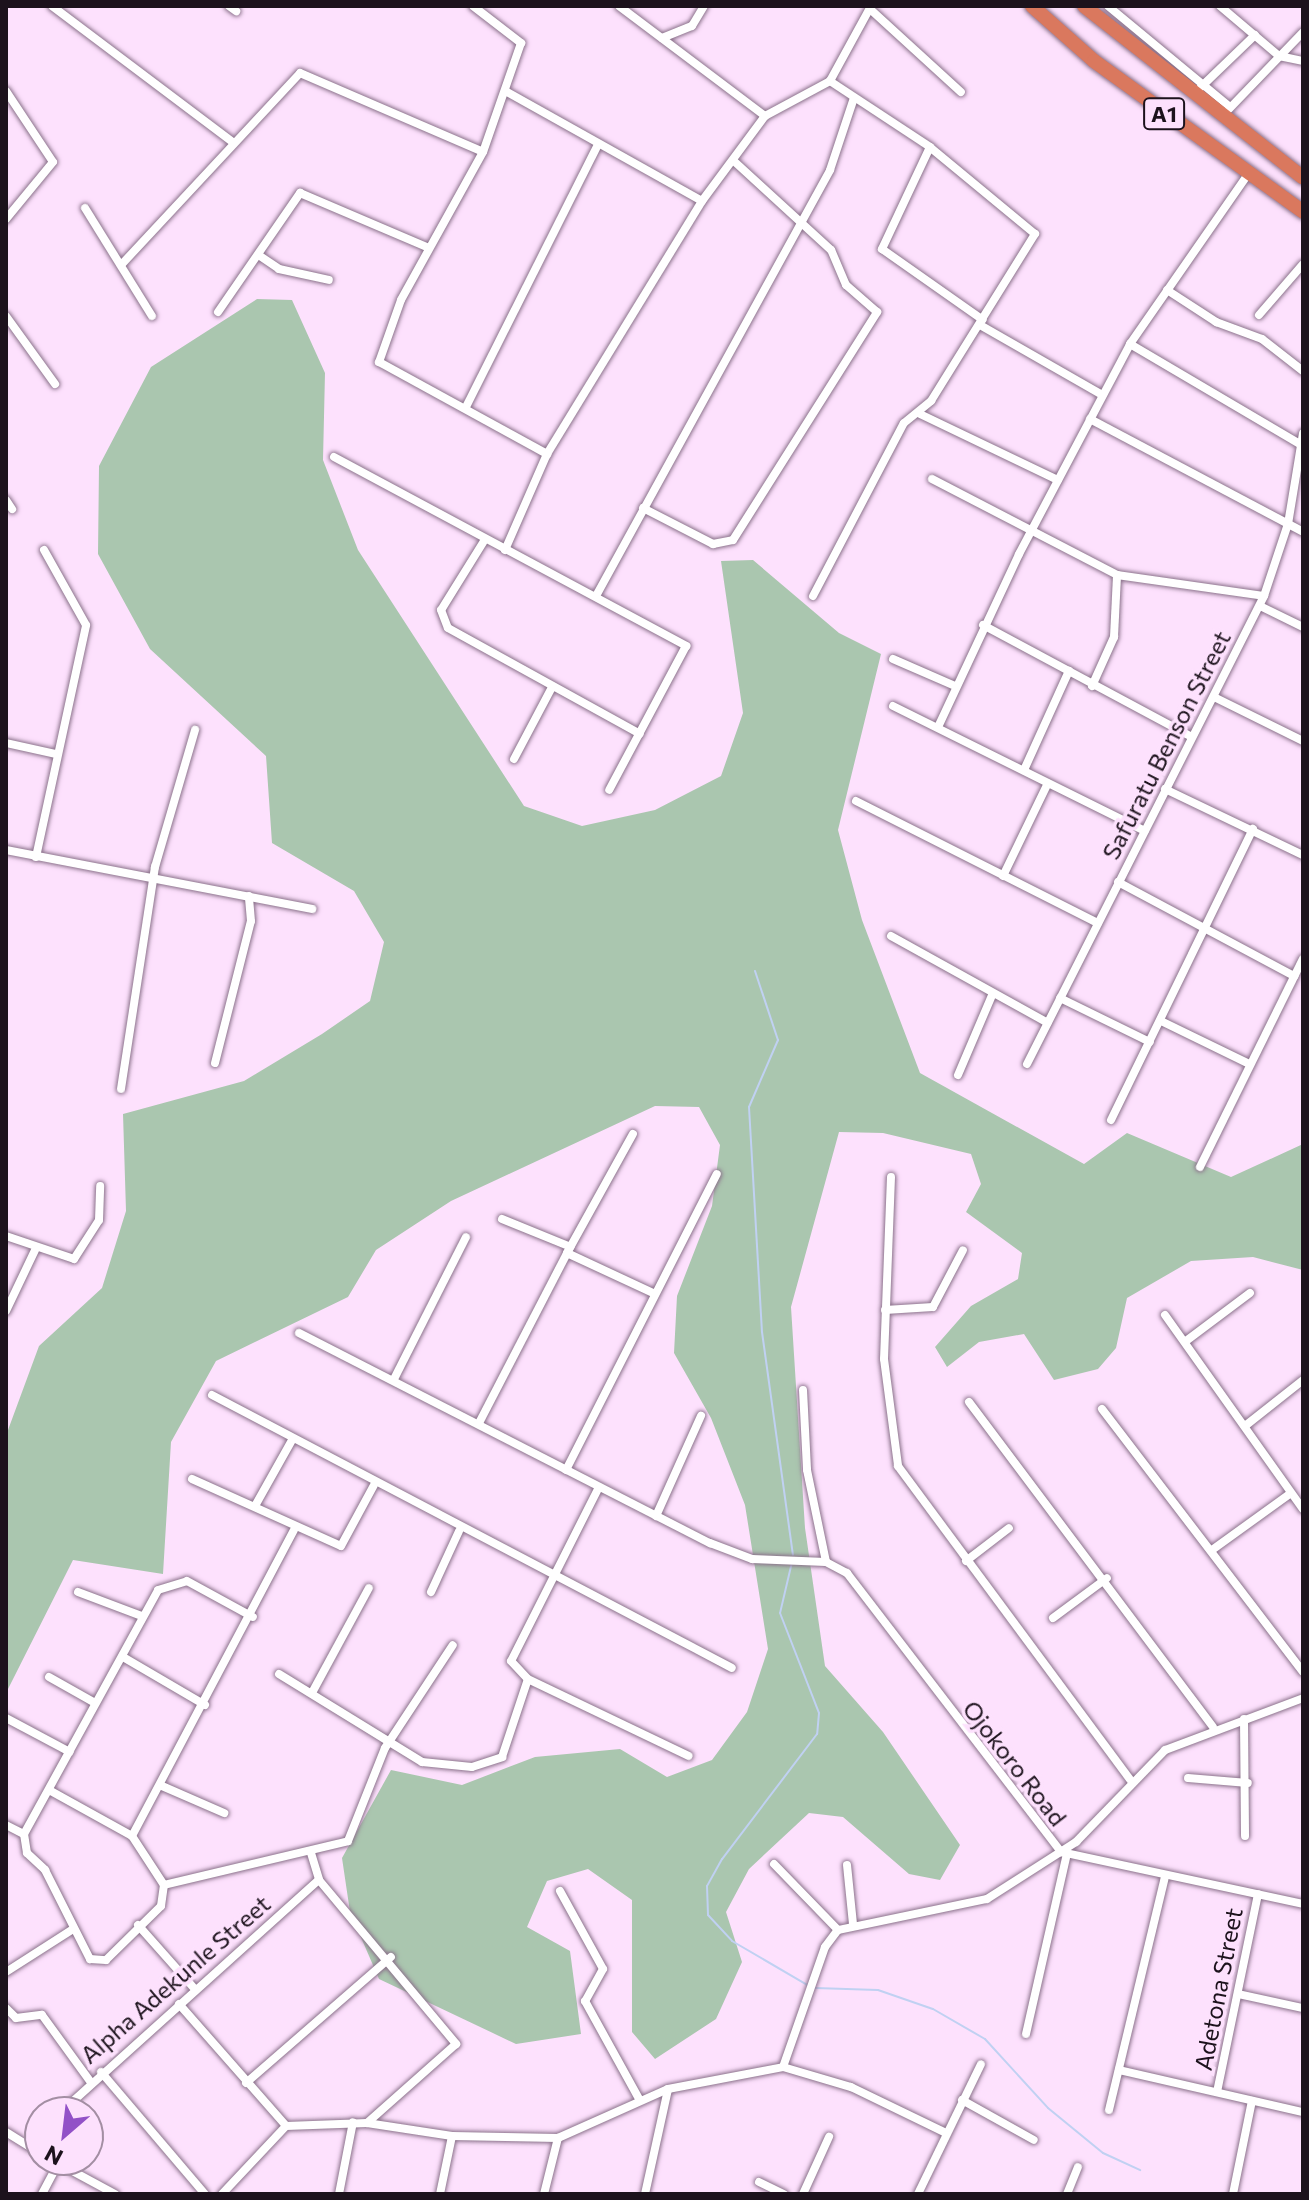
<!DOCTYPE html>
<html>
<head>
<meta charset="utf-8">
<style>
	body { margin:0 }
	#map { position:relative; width:1309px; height:2200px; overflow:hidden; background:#fde1fd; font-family:Commissioner,sans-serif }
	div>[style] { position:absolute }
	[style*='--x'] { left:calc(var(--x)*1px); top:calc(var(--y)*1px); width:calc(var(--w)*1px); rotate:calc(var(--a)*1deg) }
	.green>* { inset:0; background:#aac6af }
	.stream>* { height:2px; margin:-1px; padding:0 1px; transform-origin:1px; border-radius:1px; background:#c0d1f2 }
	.roads { filter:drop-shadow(0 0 2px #8b728b) drop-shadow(0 0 2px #8b728b) }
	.street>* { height:8px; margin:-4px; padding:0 4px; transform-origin:4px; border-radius:4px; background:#fff }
	.highway>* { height:14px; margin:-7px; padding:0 7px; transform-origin:7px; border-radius:7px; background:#da785e }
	span { translate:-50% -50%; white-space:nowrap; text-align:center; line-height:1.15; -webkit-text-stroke:7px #fde1fd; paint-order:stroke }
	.shield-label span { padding:2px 6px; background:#fde1fd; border:2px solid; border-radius:6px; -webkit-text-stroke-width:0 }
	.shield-label { font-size:22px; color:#1c121c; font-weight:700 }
	.street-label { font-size:24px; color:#1c121c }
	.frame { position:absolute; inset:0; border:8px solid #1c121c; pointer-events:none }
	.north { position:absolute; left:24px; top:2096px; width:80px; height:80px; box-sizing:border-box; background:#fde1fd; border:2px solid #a38ea3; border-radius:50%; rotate:208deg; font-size:22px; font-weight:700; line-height:32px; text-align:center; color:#1c121c }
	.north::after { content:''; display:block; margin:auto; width:28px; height:36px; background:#9251c7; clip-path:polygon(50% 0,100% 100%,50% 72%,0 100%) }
</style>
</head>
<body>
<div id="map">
	<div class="green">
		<div style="clip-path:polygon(257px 299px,292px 300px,325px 373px,323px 460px,358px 550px,524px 806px,582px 826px,655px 810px,721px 776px,743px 713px,721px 561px,753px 560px,839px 633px,881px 654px,838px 830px,862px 920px,920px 1073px,1084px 1164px,1127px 1133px,1231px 1177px,1303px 1144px,1303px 1270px,1253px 1257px,1191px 1261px,1127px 1298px,1116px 1348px,1098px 1369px,1054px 1380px,1024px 1334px,979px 1342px,947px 1367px,935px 1347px,971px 1306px,1018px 1279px,1022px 1253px,966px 1212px,981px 1184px,971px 1154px,883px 1133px,839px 1132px,791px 1307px,805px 1528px,825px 1666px,883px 1732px,960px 1845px,940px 1880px,909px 1874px,843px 1817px,809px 1813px,749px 1869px,726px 1912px,742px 1962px,716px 2019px,655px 2059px,632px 2032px,632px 1900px,588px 1869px,547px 1881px,527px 1927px,570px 1951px,581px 2034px,516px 2044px,379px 1979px,350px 1912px,342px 1858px,391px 1770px,462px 1785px,535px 1757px,620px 1749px,667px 1777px,712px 1760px,747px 1712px,768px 1649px,745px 1505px,711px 1418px,674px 1353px,677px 1296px,712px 1206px,720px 1145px,699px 1107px,655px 1106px,451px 1201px,376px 1250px,348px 1297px,216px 1361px,171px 1442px,163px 1574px,73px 1560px,6px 1693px,8px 1430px,39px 1346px,102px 1288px,126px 1211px,123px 1114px,244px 1081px,322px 1034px,370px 1001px,384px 942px,354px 891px,272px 843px,266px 756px,150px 649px,98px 554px,99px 466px,151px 367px)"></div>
	</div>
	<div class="stream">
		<div style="--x:755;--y:971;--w:73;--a:71.6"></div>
		<div style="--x:778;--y:1040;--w:73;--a:113.4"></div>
		<div style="--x:749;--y:1107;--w:225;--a:86.7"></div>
		<div style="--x:762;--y:1332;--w:225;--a:82.1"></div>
		<div style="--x:792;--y:1562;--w:52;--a:103.2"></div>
		<div style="--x:780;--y:1613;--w:107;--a:68.7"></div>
		<div style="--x:819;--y:1713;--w:21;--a:95"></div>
		<div style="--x:817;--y:1734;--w:157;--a:127.2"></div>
		<div style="--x:722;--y:1859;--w:31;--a:119"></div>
		<div style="--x:707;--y:1886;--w:29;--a:88"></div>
		<div style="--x:708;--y:1915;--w:35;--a:47"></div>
		<div style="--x:732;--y:1941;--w:89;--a:30.3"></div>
		<div style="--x:815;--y:1988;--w:63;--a:1.8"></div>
		<div style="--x:878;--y:1990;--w:58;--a:19.1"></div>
		<div style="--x:933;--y:2009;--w:60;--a:30"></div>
		<div style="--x:985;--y:2039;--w:93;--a:47.6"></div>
		<div style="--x:1048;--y:2108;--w:71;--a:39.3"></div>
		<div style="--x:1103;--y:2153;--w:41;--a:24.7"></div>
	</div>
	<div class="roads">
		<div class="street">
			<div style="--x:52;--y:6;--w:224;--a:37"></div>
			<div style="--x:229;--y:6;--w:9;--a:36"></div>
			<div style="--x:473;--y:6;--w:61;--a:37.6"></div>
			<div style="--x:521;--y:43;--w:115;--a:109.2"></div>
			<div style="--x:483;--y:152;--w:169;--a:119"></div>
			<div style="--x:401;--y:300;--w:66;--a:109.5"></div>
			<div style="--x:379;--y:362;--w:192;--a:28.7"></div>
			<div style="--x:619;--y:6;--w:183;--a:37"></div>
			<div style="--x:1108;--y:6;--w:158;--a:39.6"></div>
			<div style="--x:1220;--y:6;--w:77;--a:40.3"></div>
			<div style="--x:1279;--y:56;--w:25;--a:12"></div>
			<div style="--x:870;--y:9;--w:123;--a:42.4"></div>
			<div style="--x:662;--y:38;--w:32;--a:-22"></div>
			<div style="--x:692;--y:26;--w:23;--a:-59"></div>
			<div style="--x:1201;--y:87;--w:75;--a:-43.9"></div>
			<div style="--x:6;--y:91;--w:85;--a:56.5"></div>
			<div style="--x:53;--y:162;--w:74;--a:129.5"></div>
			<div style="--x:507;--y:92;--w:223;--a:29.2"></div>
			<div style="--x:1229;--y:109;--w:107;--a:-46.1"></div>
			<div style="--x:930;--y:147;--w:113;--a:115.2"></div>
			<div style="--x:882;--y:249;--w:123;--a:35.1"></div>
			<div style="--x:85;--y:208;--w:127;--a:58.2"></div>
			<div style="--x:260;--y:256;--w:23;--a:34"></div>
			<div style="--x:279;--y:269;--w:51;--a:12.4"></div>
			<div style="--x:122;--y:264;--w:261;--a:-47"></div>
			<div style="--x:300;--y:73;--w:199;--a:23.3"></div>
			<div style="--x:1167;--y:290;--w:59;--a:33.1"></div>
			<div style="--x:1216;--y:322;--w:49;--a:20.3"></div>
			<div style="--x:1262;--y:339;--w:52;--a:38"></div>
			<div style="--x:218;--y:312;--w:145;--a:-55.4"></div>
			<div style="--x:300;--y:193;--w:140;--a:23.1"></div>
			<div style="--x:1259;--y:315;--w:67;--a:-49.2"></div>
			<div style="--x:6;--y:316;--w:84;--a:54.2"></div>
			<div style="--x:980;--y:325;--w:141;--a:29.8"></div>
			<div style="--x:1130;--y:344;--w:201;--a:30.5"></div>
			<div style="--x:466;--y:407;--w:293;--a:-63.3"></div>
			<div style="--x:920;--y:414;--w:153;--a:25.6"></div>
			<div style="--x:1090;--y:419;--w:241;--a:27.9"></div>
			<div style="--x:334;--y:457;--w:400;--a:28.2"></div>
			<div style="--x:686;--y:646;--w:163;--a:118.1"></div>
			<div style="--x:932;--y:479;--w:208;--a:27.4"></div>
			<div style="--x:1117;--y:575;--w:148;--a:8.1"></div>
			<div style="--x:6;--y:500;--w:11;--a:56"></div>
			<div style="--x:643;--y:508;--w:79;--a:27.2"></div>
			<div style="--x:713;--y:544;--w:20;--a:-11"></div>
			<div style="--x:733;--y:540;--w:270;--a:-57.7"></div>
			<div style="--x:877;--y:312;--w:41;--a:-138.9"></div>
			<div style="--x:846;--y:285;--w:38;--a:-113"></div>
			<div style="--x:831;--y:250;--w:129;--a:-137.5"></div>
			<div style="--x:484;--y:541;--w:81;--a:121.9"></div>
			<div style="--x:441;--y:610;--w:19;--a:69"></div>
			<div style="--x:448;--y:628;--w:219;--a:28.9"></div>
			<div style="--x:505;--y:550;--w:105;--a:-66.4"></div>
			<div style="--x:547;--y:454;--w:297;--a:-58.5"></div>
			<div style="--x:702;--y:201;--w:106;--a:-53.5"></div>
			<div style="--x:765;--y:116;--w:74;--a:-28.3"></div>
			<div style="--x:830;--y:81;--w:85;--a:-61.3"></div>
			<div style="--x:596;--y:596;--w:486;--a:-61.2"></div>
			<div style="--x:830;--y:170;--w:76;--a:-71.6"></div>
			<div style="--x:813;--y:596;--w:195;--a:-62.3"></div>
			<div style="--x:904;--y:423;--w:35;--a:-39"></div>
			<div style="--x:931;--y:401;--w:197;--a:-58.1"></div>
			<div style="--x:1035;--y:234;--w:136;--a:-140.4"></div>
			<div style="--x:930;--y:147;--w:120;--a:-146.6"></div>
			<div style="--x:1260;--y:606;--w:48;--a:26"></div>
			<div style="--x:983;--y:625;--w:237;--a:28.2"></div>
			<div style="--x:893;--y:659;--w:68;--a:23.5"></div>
			<div style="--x:1092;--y:686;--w:54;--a:-65.8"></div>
			<div style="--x:1114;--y:637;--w:62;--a:-87.2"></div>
			<div style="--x:1214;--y:697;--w:99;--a:26.3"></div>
			<div style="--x:893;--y:706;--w:281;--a:26.4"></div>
			<div style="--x:939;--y:725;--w:189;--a:-64.9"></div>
			<div style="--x:1019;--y:554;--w:238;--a:-62.1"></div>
			<div style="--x:1130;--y:344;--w:207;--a:-55.2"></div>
			<div style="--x:6;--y:743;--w:51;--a:12.4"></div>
			<div style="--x:514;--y:759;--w:79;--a:-62.1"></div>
			<div style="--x:1024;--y:770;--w:109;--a:-65.6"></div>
			<div style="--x:1165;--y:789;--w:153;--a:25.6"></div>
			<div style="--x:856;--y:801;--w:271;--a:26.8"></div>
			<div style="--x:6;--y:850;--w:312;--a:10.9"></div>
			<div style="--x:36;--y:857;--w:237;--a:-77.8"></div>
			<div style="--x:86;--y:625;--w:86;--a:-119.2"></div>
			<div style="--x:1003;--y:876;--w:103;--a:-64.2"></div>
			<div style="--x:1118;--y:882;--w:200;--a:28.1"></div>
			<div style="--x:891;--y:936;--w:179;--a:29"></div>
			<div style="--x:1060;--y:998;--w:100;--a:26.1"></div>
			<div style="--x:1161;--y:1021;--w:98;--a:26"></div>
			<div style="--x:215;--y:1063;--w:146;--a:-75.8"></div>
			<div style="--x:251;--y:921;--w:25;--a:-95"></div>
			<div style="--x:1027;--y:1064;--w:525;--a:-63.14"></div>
			<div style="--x:1264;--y:596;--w:76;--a:-71.6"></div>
			<div style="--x:1288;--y:524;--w:92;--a:-80.6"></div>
			<div style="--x:958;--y:1075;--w:89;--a:-66.9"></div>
			<div style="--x:121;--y:1089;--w:225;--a:-81.3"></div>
			<div style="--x:155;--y:867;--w:143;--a:-73.7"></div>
			<div style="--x:1111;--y:1120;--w:324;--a:-64"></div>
			<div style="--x:1200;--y:1167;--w:232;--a:-63.7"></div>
			<div style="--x:891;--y:1177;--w:182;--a:92.2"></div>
			<div style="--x:884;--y:1359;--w:108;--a:82.5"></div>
			<div style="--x:898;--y:1466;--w:390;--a:53.5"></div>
			<div style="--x:502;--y:1219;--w:74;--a:22.1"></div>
			<div style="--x:6;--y:1236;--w:72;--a:18.7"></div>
			<div style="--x:74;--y:1259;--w:46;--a:-57.3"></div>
			<div style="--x:99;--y:1220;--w:34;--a:-88"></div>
			<div style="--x:567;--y:1253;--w:136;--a:-61"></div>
			<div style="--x:885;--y:1310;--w:48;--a:-3.6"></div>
			<div style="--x:933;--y:1307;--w:64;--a:-62.2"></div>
			<div style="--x:6;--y:1311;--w:70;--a:-64.5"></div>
			<div style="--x:1165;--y:1315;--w:238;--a:54.6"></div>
			<div style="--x:299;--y:1333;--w:462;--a:27.1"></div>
			<div style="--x:710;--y:1543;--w:45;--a:20.9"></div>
			<div style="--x:752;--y:1559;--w:74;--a:2.3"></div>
			<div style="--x:826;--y:1562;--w:24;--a:28"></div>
			<div style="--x:847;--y:1573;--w:352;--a:52.5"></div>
			<div style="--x:1061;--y:1852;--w:248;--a:12.1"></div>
			<div style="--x:1186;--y:1341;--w:80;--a:-36.9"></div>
			<div style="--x:394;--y:1379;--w:159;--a:-63.1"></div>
			<div style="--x:803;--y:1390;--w:80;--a:87.1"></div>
			<div style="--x:807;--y:1470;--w:94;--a:78.3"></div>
			<div style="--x:212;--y:1395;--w:587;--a:27.7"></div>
			<div style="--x:969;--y:1402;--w:406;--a:53.1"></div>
			<div style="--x:1102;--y:1409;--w:331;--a:52.6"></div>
			<div style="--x:479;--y:1423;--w:191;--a:-62.6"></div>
			<div style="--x:567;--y:1253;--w:97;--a:25"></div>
			<div style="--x:1245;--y:1426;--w:74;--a:-38.4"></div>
			<div style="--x:566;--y:1470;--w:332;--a:-63"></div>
			<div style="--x:192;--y:1479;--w:163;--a:24.2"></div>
			<div style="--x:341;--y:1546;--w:69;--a:-61.6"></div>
			<div style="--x:599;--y:1487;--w:195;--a:116.8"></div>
			<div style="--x:511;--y:1661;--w:25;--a:47"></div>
			<div style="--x:528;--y:1679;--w:178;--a:25.6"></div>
			<div style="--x:255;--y:1506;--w:76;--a:-60.7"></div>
			<div style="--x:656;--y:1516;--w:110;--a:-65.8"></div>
			<div style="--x:1212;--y:1550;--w:97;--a:-35.8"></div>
			<div style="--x:966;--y:1561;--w:54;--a:-37.5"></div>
			<div style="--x:78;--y:1592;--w:68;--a:20.6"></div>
			<div style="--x:431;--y:1592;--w:67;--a:-65.3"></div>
			<div style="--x:1053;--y:1618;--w:67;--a:-36.5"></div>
			<div style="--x:123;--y:1657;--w:95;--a:30.3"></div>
			<div style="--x:279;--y:1674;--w:168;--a:31.6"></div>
			<div style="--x:422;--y:1762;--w:50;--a:5.7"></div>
			<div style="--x:472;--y:1767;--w:32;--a:-18"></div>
			<div style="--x:502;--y:1757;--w:82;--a:-71.6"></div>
			<div style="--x:49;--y:1677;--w:53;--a:29.5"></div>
			<div style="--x:313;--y:1691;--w:117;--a:-61.5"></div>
			<div style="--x:6;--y:1718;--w:72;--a:28"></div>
			<div style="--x:1244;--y:1719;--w:117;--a:89.5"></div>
			<div style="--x:1188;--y:1778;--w:60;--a:4.8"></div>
			<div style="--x:162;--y:1786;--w:68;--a:23.5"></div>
			<div style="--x:49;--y:1790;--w:95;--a:29"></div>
			<div style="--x:6;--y:1825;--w:20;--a:27"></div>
			<div style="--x:24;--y:1834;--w:19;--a:81"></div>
			<div style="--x:27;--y:1853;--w:25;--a:43"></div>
			<div style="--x:45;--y:1870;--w:100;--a:63.2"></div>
			<div style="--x:90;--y:1959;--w:16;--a:4"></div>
			<div style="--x:106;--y:1960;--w:77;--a:-44.5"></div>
			<div style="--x:161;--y:1906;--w:21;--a:-82"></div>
			<div style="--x:164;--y:1885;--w:59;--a:-123.1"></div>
			<div style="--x:132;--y:1836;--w:346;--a:-62.1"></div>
			<div style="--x:24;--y:1834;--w:278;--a:-61.2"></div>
			<div style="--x:158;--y:1590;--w:30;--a:-17"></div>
			<div style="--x:187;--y:1581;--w:75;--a:28.6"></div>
			<div style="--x:311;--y:1853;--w:28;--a:73"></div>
			<div style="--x:319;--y:1880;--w:214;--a:50.1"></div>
			<div style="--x:456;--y:2044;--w:119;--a:138.4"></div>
			<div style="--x:774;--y:1864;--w:92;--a:45.9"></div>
			<div style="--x:847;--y:1865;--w:59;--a:84.2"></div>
			<div style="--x:164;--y:1885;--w:189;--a:-13.4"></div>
			<div style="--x:348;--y:1841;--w:100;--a:-68.3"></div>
			<div style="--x:385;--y:1748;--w:123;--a:-56.6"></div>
			<div style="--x:560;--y:1891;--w:89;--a:61.1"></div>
			<div style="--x:603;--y:1969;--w:37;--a:119"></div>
			<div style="--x:585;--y:2001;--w:112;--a:61.1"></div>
			<div style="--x:138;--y:1925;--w:84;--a:48.4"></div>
			<div style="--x:6;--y:1972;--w:80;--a:-32.7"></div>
			<div style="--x:1238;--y:1994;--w:66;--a:12.2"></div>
			<div style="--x:179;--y:2004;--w:162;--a:48.7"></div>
			<div style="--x:286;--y:2126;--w:81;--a:-2.1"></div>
			<div style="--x:367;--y:2123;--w:86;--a:8.7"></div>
			<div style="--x:452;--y:2136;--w:106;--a:1.1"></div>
			<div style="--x:558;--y:2138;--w:120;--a:-24"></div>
			<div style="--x:668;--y:2089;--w:117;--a:-10.8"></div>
			<div style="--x:783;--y:2067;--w:71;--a:16.4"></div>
			<div style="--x:851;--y:2087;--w:103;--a:25.8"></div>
			<div style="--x:6;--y:2008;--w:14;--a:45"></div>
			<div style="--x:16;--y:2018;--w:26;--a:-7"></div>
			<div style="--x:42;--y:2015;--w:82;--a:54"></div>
			<div style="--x:1026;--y:2034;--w:185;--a:-77.2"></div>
			<div style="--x:783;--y:2067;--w:127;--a:-70.7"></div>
			<div style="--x:825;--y:1947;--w:21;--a:-53"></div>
			<div style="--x:838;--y:1930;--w:152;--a:-11.8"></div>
			<div style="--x:987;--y:1899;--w:106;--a:-32.6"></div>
			<div style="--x:1076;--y:1842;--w:128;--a:-45.9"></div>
			<div style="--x:1165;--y:1750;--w:147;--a:-20.6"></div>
			<div style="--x:1119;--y:2070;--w:189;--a:12.9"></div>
			<div style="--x:101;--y:2072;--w:160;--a:49.6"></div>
			<div style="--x:246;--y:2083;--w:192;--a:-41"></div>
			<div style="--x:1217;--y:2092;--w:202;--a:-78.3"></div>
			<div style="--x:962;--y:2100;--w:82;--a:29.1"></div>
			<div style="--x:1109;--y:2110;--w:241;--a:-76.5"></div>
			<div style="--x:61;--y:2112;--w:347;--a:-42"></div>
			<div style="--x:6;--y:2132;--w:40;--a:32"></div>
			<div style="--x:52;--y:2160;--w:72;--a:28.4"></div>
			<div style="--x:759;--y:2182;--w:28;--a:26"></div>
			<div style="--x:42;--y:2194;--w:34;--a:-62"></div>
			<div style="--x:222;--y:2194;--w:93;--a:-46.7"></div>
			<div style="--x:339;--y:2194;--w:73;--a:-79"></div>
			<div style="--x:440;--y:2194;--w:59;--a:-78.3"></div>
			<div style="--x:544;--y:2194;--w:58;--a:-76"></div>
			<div style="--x:645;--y:2194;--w:107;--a:-77.6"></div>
			<div style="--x:803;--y:2194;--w:63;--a:-65.5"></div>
			<div style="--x:918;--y:2194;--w:144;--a:-64.1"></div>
			<div style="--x:1067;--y:2194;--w:29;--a:-68"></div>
			<div style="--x:1233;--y:2194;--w:95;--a:-78.5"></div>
		</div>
		<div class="highway">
			<div style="--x:1032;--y:6;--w:83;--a:41.6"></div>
			<div style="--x:1094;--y:61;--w:258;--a:35.8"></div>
			<div style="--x:1084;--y:6;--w:278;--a:38.1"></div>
		</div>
	</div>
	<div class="shield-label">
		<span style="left:1164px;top:114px">A1</span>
	</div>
	<div class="street-label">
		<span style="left:1166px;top:745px;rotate:-63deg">Safuratu Benson Street</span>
		<span style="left:1015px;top:1763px;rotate:52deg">Ojokoro Road</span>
		<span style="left:175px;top:1979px;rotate:-41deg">Alpha Adekunle Street</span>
		<span style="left:1218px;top:1989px;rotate:-79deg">Adetona Street</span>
	</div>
	<div class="frame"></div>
	<div class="north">N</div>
</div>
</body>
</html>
